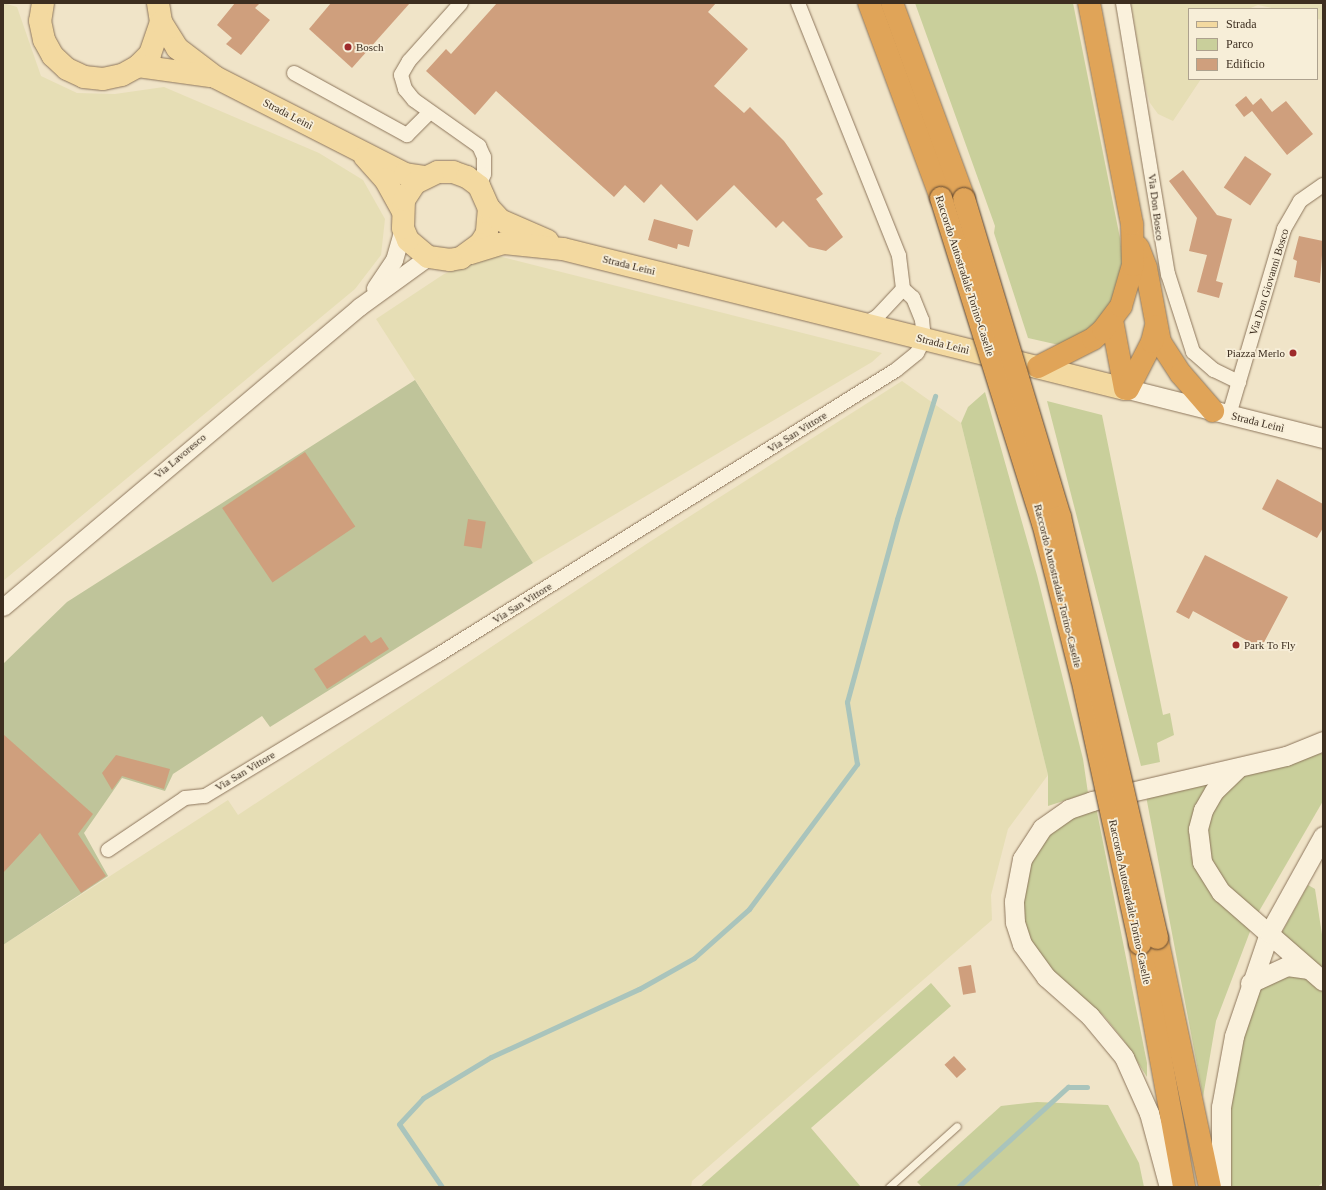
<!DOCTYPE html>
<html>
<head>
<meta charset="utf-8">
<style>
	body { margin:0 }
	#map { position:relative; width:1326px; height:1190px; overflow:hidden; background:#f0e4c8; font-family:"Times New Roman",serif }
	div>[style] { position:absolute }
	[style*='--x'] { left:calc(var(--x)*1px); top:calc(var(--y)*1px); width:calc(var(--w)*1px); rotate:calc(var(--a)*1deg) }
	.farmland>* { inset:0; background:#e6deb5 }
	.green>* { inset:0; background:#c9cf9b }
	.cemetery>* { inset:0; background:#bfc49a }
	.stream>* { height:5px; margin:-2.5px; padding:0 2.5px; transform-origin:2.5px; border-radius:2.5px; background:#a9c4bc }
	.building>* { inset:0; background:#cf9f7d; transform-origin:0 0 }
	.roads { filter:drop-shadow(0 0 1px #8d765c) drop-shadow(0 0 1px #8d765c) }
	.service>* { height:7px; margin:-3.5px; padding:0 3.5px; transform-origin:3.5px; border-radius:3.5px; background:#faf1dc }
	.minor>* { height:14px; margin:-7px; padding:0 7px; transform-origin:7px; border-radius:7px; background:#faf1dc }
	.tertiary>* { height:17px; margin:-8.5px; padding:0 8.5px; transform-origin:8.5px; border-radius:8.5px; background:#faf1dc }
	.secondary>* { height:19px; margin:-9.5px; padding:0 9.5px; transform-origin:9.5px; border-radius:9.5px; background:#faf1dc }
	.primary>* { height:22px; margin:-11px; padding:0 11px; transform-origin:11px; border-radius:11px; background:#f3d9a0 }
	.motorway>* { height:22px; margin:-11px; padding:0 11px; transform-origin:11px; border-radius:11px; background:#e0a458 }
	.bridges { filter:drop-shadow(0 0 1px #5b4430) drop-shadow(0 0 1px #5b4430) }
	.motorway-bridge>* { height:22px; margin:-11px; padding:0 11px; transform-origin:11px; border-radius:11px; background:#e0a458 }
	.dots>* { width:11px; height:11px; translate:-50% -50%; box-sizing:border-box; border:2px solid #f7eed8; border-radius:50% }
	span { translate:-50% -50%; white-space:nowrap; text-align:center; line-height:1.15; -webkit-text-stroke:3.5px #f7eed8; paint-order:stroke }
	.poi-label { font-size:11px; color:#3d2e20 }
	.left { translate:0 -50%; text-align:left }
	.right { translate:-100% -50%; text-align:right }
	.street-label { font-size:11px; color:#3d2e20 }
	.frame { position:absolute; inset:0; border:4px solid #3d2e20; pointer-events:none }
	.legend { position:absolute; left:1188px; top:8px; width:130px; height:72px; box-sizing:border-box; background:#f7eed8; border:1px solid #ada18e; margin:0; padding:5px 7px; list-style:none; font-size:12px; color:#3d2e20 }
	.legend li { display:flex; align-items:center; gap:8px; height:20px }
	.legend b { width:20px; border:1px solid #ada18e }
</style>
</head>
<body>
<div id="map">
	<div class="farmland">
		<div style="clip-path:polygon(3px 3px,17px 7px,41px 76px,77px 93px,115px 94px,164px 87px,319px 153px,363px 180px,385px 219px,381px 255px,355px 289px,3px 581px)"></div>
		<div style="clip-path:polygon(1131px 3px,1323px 3px,1323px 20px,1317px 19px,1317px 9px,1276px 9px,1258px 5px,1248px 9px,1189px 9px,1189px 79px,1201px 79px,1173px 121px,1158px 114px,1150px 103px,1144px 82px)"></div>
		<div style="clip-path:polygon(494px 255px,882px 353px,872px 362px,533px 563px,376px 319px,444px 274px)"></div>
		<div style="clip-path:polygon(902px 381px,961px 423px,1048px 775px,1008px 829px,991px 895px,992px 920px,692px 1181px,691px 1187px,3px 1187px,3px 945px,228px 800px,238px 815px,651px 541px)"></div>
	</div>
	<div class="green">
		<div style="clip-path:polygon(915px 3px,1073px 3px,1120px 238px,1124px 273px,1119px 296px,1085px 336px,1059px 345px,1028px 338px,994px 233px,995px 226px)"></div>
		<div style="clip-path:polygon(985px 392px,1037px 575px,1083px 759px,1088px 793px,1048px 806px,1048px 775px,961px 423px,968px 407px)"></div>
		<div style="clip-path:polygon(1047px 401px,1102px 415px,1163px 715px,1170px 713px,1174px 735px,1157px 743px,1160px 762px,1141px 766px)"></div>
		<div style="clip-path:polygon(1318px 753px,1323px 754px,1323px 801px,1258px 913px,1248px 909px,1206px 860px,1208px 810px,1240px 776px)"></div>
		<div style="clip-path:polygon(1210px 782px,1190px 834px,1191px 855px,1199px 875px,1251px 929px,1216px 1021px,1203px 1097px,1146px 796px)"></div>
		<div style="clip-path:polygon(1096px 807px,1147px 1063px,1147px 1077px,1125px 1042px,1104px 1016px,1053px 972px,1029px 938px,1022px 909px,1025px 873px,1040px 842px,1062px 822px)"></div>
		<div style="clip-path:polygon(1308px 885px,1315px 889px,1323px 941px,1323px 972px,1281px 934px)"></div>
		<div style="clip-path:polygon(1299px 972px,1323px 991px,1323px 1182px,1318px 1187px,1228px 1187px,1228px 1098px,1239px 1040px,1258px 986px,1282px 974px)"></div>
		<div style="clip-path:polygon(931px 983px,951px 1006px,811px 1128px,861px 1187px,700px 1187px)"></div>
		<div style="clip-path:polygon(1037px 1102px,1108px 1105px,1139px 1163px,1144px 1187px,922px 1187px,917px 1182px,1001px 1106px)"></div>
	</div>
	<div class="cemetery">
		<div style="clip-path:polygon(415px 380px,533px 563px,270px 727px,262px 716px,173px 774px,165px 791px,122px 778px,84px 833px,108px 876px,3px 945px,3px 664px,67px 602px)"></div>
	</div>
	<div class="stream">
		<div style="--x:442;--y:1187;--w:76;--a:-124.3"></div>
		<div style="--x:399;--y:1124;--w:35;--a:-47"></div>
		<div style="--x:423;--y:1098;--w:79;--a:-31.1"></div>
		<div style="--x:491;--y:1057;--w:163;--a:-24.7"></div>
		<div style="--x:639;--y:989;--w:63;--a:-29.4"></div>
		<div style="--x:694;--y:958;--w:74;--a:-41.7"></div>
		<div style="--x:749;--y:909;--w:181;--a:-53.3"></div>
		<div style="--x:857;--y:764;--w:63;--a:-99.2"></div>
		<div style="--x:847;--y:702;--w:190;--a:-74.7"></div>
		<div style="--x:897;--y:519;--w:129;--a:-72.8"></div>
		<div style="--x:958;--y:1187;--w:149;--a:-42.3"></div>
		<div style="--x:1068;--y:1087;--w:19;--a:0"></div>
	</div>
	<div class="building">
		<div style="clip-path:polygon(235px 3px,260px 3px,255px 8px,270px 20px,241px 55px,226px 44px,232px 38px,217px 25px)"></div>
		<div style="clip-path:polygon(331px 3px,410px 3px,352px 68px,309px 29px)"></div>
		<div style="clip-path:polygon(497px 3px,716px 3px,708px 12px,748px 49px,714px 86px,744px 113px,750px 107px,784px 141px,823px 194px,816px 199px,843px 237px,826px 251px,809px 247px,783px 221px,776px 228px,734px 185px,697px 221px,661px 184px,644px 203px,625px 185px,614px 197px,496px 91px,475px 115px,426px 71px,446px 49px,451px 54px)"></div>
		<div style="clip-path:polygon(1246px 96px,1253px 105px,1261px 98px,1272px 112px,1286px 101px,1313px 134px,1287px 155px,1252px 111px,1244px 117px,1235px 105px)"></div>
		<div style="left:1245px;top:156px;width:32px;height:38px;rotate:34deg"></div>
		<div style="clip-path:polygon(1183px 170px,1217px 215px,1232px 219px,1216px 281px,1223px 283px,1219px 298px,1197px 292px,1207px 255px,1189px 251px,1197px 218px,1169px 181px)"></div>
		<div style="clip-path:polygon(654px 219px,693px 230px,689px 247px,678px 244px,677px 249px,648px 240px)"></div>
		<div style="clip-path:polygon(1299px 236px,1323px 241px,1320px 283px,1294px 277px,1297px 261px,1293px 259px)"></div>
		<div style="left:305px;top:452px;width:90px;height:100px;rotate:56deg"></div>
		<div style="clip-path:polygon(1277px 479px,1323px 504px,1323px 528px,1317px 538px,1262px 509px)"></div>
		<div style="left:468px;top:519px;width:18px;height:27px;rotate:9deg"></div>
		<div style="clip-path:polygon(1205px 555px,1288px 597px,1261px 648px,1193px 611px,1189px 619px,1176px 612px)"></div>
		<div style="clip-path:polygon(365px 635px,371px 643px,381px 637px,389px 649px,327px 689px,314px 669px)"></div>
		<div style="clip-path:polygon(3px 734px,93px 814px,78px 834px,106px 876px,81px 893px,40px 833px,3px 873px)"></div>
		<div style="clip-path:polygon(116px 755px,170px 769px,164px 789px,122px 776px,112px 790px,102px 773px)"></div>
		<div style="left:971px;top:965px;width:28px;height:13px;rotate:80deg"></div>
		<div style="left:954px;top:1056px;width:18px;height:13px;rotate:47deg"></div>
	</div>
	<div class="roads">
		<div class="service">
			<div style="--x:889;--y:1187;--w:91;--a:-41.9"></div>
		</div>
		<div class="minor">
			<div style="--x:461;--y:3;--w:78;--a:131.9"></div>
			<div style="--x:409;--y:61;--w:16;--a:120"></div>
			<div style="--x:401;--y:75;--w:15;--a:74"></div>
			<div style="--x:405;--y:89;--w:14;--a:51"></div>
			<div style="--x:414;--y:100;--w:80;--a:35.3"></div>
			<div style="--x:479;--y:146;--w:12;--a:66"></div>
			<div style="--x:484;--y:157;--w:17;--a:90"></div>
			<div style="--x:484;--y:174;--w:13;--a:113"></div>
			<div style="--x:798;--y:3;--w:272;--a:68.2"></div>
			<div style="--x:899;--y:256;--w:33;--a:83"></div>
			<div style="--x:903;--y:289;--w:37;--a:133"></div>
			<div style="--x:878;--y:316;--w:16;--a:150"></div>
			<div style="--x:1123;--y:3;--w:275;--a:80.6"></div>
			<div style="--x:1168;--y:274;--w:82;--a:72.2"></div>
			<div style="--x:1193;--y:352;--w:28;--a:41"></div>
			<div style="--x:1214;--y:370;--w:28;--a:26"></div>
			<div style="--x:294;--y:73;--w:129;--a:28.8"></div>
			<div style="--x:407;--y:135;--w:31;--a:-45"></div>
			<div style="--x:1229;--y:415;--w:194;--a:-73.5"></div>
			<div style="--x:1284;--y:229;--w:32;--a:-60"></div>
			<div style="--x:1300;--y:201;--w:28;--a:-35"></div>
			<div style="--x:108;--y:850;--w:93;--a:-34"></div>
			<div style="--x:185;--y:798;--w:20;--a:-6"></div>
			<div style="--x:205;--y:796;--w:272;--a:-31.2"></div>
			<div style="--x:438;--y:655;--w:539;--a:-31.89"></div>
			<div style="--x:896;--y:370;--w:27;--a:-39"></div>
			<div style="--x:917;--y:353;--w:16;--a:-63"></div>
			<div style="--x:924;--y:339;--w:19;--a:-96"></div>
			<div style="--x:922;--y:320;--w:24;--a:-112"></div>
			<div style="--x:913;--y:298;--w:13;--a:-138"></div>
		</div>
		<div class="tertiary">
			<div style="--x:375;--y:288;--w:34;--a:-56"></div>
			<div style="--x:394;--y:260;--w:33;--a:-74"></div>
			<div style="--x:3;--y:607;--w:466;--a:-40.1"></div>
			<div style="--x:359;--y:307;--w:85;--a:-35.9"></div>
		</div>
		<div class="secondary">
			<div style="--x:1128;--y:389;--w:201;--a:14.1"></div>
			<div style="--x:1237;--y:769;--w:32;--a:136"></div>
			<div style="--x:1214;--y:791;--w:22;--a:120"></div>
			<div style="--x:1203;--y:810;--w:20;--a:105"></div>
			<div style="--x:1198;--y:829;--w:33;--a:83"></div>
			<div style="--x:1202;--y:862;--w:36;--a:58"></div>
			<div style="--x:1221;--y:892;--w:135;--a:41.1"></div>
			<div style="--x:1250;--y:983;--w:41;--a:-24.7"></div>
			<div style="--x:1287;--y:966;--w:22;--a:8"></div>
			<div style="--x:1169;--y:1187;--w:77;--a:-105.1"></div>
			<div style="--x:1149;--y:1113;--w:61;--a:-114.1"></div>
			<div style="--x:1124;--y:1057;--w:53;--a:-129.7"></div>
			<div style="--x:1090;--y:1016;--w:59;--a:-138.4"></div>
			<div style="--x:1046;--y:977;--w:41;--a:-126"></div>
			<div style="--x:1022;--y:944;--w:23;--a:-108"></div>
			<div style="--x:1015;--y:922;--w:21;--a:-93"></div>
			<div style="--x:1014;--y:901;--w:43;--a:-79.2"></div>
			<div style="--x:1022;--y:859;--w:37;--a:-57"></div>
			<div style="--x:1042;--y:828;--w:33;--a:-35"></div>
			<div style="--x:1069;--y:809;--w:24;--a:-19"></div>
			<div style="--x:1092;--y:801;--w:199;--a:-13.1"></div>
			<div style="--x:1286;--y:756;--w:40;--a:-22"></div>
			<div style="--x:1221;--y:1187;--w:80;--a:-90"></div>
			<div style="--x:1221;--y:1107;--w:72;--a:-79.6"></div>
			<div style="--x:1234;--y:1036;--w:109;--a:-71.2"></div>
			<div style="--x:1269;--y:933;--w:111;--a:-60.9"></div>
		</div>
		<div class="primary">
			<div style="--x:43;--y:3;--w:18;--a:99"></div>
			<div style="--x:40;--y:21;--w:19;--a:78"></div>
			<div style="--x:44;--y:40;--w:18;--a:61"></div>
			<div style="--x:53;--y:56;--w:19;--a:43"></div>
			<div style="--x:67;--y:69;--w:19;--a:25"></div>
			<div style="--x:84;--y:77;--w:19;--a:6"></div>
			<div style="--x:103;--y:79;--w:19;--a:-12"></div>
			<div style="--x:122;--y:75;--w:18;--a:-29"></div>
			<div style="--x:138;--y:66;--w:17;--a:-45"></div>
			<div style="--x:150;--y:54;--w:34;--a:-71"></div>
			<div style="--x:161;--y:22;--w:19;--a:-99"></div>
			<div style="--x:161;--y:22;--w:31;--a:58"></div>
			<div style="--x:177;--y:48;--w:48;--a:37.3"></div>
			<div style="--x:215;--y:77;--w:213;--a:27"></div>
			<div style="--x:405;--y:174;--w:19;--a:9"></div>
			<div style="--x:138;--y:66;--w:73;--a:7.9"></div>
			<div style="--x:365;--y:157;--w:30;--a:48"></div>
			<div style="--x:385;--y:179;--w:35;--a:61"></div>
			<div style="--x:489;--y:208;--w:25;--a:95"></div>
			<div style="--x:487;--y:233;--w:13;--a:122"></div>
			<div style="--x:480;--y:244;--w:24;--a:144"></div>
			<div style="--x:461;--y:258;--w:11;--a:170"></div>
			<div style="--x:450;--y:260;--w:22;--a:-172"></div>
			<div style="--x:428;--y:257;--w:26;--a:-140"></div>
			<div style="--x:408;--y:240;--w:13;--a:-113"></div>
			<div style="--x:403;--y:228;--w:28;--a:-88"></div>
			<div style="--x:404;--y:200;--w:20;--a:-57"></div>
			<div style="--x:415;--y:183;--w:25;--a:-26"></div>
			<div style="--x:438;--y:172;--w:15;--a:0"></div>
			<div style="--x:453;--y:172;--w:15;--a:20"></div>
			<div style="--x:467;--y:177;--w:15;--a:37"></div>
			<div style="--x:479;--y:186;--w:24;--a:66"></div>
			<div style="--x:489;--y:208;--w:16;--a:47"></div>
			<div style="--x:500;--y:220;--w:52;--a:23.6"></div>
			<div style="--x:471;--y:253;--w:34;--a:-17"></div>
			<div style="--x:504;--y:243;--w:59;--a:5.8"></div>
			<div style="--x:563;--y:249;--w:579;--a:13.99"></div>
		</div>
		<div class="motorway">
			<div style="--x:869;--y:3;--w:208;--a:69.7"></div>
			<div style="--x:892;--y:3;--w:209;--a:69.8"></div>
			<div style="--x:1138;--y:247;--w:22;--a:69"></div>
			<div style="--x:1146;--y:268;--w:75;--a:79.3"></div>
			<div style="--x:1160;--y:342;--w:38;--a:57"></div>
			<div style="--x:1181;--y:374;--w:49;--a:49.1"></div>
			<div style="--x:1112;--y:320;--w:70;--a:79.3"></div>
			<div style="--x:1038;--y:367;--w:62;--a:-27"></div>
			<div style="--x:1093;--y:339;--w:13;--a:-42"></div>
			<div style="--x:1103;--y:330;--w:30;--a:-53"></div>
			<div style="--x:1121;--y:306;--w:43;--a:-73.7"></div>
			<div style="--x:1133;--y:265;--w:41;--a:-91.4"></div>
			<div style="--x:1132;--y:224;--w:225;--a:-101"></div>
			<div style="--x:1128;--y:389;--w:53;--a:-62.9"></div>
			<div style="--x:1152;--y:342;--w:16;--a:-76"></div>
			<div style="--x:1157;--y:938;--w:255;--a:78"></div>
			<div style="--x:1140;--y:944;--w:247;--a:79.7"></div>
		</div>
	</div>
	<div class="bridges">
		<div class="motorway-bridge">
			<div style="--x:941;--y:198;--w:341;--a:72.6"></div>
			<div style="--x:1043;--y:523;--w:160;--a:75.9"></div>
			<div style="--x:1082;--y:678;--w:272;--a:77.7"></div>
			<div style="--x:964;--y:199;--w:332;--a:73.2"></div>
			<div style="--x:1060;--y:517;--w:432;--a:77"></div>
		</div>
	</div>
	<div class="dots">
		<div style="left:348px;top:47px;background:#9e2a2b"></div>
		<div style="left:1293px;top:353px;background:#9e2a2b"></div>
		<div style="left:1236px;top:645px;background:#9e2a2b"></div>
	</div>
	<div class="poi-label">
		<span class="left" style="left:356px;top:47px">Bosch</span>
		<span class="right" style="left:1285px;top:353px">Piazza Merlo</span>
		<span class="left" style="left:1244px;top:645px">Park To Fly</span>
	</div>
	<div class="street-label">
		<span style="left:288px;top:114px;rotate:27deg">Strada Leinì</span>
		<span style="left:1156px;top:207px;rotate:83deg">Via Don Bosco</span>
		<span style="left:629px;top:265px;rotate:14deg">Strada Leinì</span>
		<span style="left:965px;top:276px;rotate:72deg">Raccordo Autostradale Torino-Caselle</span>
		<span style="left:1269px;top:282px;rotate:-73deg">Via Don Giovanni Bosco</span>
		<span style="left:943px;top:344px;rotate:14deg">Strada Leinì</span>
		<span style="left:1258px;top:422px;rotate:14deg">Strada Leinì</span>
		<span style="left:797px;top:432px;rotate:-32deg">Via San Vittore</span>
		<span style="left:180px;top:456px;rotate:-40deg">Via Lavoresco</span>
		<span style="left:1058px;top:586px;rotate:76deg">Raccordo Autostradale Torino-Caselle</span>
		<span style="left:522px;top:603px;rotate:-32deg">Via San Vittore</span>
		<span style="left:245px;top:771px;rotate:-31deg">Via San Vittore</span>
		<span style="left:1130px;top:902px;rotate:78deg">Raccordo Autostradale Torino-Caselle</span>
	</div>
	<div class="frame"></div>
	<ul class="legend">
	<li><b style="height:5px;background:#f3d9a0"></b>Strada</li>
	<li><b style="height:11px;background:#c9cf9b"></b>Parco</li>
	<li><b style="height:11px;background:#cf9f7d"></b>Edificio</li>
	</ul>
</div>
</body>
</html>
